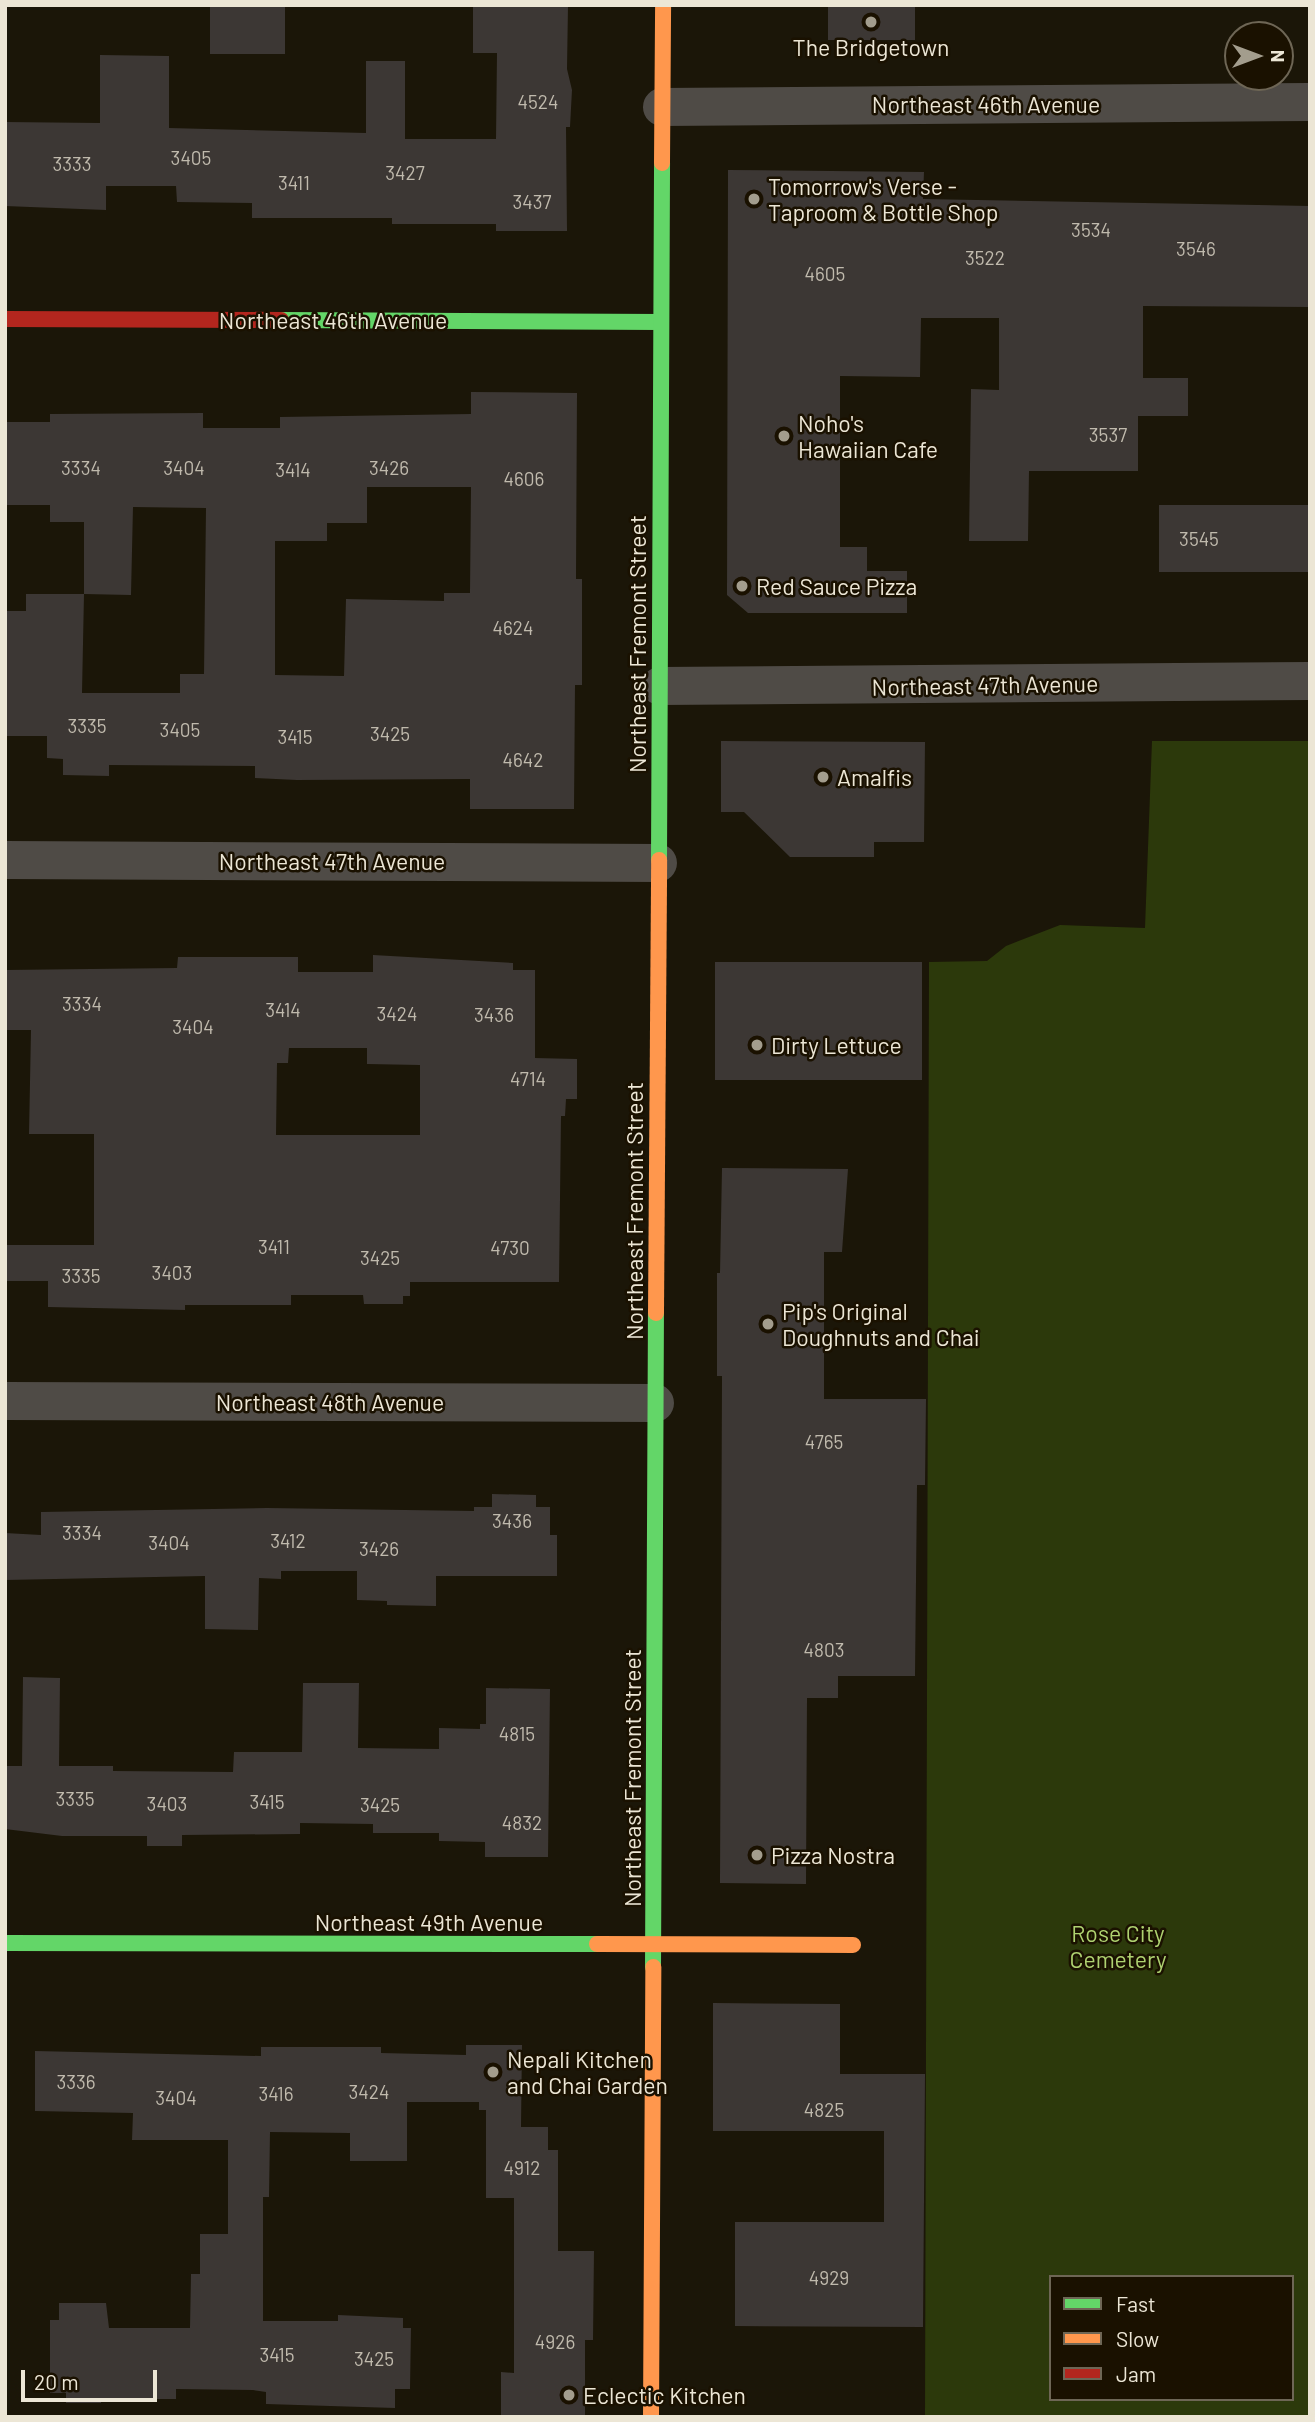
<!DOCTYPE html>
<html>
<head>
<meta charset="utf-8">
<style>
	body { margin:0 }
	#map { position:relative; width:1315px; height:2422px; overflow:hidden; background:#1b1608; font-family:Barlow,sans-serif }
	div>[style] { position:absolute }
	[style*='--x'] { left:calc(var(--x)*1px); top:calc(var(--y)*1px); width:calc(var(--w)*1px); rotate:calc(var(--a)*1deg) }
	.green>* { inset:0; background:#2c390b }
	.building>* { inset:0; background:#3c3734; transform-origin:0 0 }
	.street>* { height:38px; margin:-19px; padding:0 19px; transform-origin:19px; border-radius:19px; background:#4f4b46 }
	.fast>* { height:16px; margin:-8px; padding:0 8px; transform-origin:8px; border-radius:8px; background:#63d668 }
	.slow>* { height:16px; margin:-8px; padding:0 8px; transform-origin:8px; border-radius:8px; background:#ff974d }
	.jam>* { height:16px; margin:-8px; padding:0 8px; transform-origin:8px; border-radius:8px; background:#b3261e }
	.dots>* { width:19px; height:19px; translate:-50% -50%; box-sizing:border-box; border:4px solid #1a1100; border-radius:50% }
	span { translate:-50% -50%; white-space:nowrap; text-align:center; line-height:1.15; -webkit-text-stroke:5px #1a1100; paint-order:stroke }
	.number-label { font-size:19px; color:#c0baad }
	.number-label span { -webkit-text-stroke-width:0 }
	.poi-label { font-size:23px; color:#ece6d5 }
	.left { translate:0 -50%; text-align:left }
	.street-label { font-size:23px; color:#ece6d5 }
	.park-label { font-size:23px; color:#afd270 }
	.frame { position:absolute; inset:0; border:7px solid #ece6d5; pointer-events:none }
	.legend { position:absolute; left:1049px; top:2275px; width:245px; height:126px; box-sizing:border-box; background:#1a1100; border:2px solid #6e6655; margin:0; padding:9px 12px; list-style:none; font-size:21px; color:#ece6d5 }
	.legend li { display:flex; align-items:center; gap:14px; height:35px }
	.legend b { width:35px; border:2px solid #6e6655 }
	.north { position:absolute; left:1224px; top:21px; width:70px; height:70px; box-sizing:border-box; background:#1a1100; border:2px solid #6e6655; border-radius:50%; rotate:90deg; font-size:19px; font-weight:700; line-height:28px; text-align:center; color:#ece6d5 }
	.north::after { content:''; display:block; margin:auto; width:24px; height:32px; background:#a39d8d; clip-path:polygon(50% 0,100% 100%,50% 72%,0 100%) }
	.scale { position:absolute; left:21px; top:2370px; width:136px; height:32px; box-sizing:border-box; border:4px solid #ece6d5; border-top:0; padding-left:9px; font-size:21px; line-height:24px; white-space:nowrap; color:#ece6d5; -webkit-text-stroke:5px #1a1100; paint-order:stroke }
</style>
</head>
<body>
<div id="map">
	<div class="green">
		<div style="clip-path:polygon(evenodd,1152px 741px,1310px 741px,1310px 2417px,925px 2417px,929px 962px,987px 961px,1006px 946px,1060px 925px,1145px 928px,1152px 741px,1051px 2277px,1292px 2277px,1292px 2399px,1051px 2399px,1051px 2277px)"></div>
	</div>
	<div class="building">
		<div style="left:210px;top:5px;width:75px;height:49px"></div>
		<div style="clip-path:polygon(473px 5px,568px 6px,567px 69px,572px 90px,570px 127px,566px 127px,567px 231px,496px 231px,496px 224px,392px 224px,392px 218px,252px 218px,252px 203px,177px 202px,176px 186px,106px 186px,106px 210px,5px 206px,5px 122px,100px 123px,100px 55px,169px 56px,169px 128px,366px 133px,366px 61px,405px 61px,405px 139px,496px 139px,497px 53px,473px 53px)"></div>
		<div style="left:828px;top:5px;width:87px;height:35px"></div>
		<div style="clip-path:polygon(728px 170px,924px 172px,923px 199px,1310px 206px,1310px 307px,1143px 306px,1143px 378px,1188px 378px,1188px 416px,1138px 416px,1138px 471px,1029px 471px,1028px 541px,969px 541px,971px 389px,999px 390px,999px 318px,921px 318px,920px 377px,840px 376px,840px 547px,867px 547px,867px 571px,907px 571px,907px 613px,748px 613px,727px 595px)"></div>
		<div style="clip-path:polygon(evenodd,471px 392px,577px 393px,576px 579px,582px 579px,582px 685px,575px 685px,574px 809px,470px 809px,470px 779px,297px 780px,255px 778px,255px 766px,109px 765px,109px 776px,63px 775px,63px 759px,47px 758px,47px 736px,5px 736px,5px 611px,26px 611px,26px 594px,84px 594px,84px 522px,50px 522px,50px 505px,5px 505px,5px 422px,50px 422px,50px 414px,203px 413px,203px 428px,280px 428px,280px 417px,471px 414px,471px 392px,367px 487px,471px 487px,470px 593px,444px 593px,444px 601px,346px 599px,344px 676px,275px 675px,275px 541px,327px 541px,327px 523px,367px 523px,367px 487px,471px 392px,133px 507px,206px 508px,204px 674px,180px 674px,180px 693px,82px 693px,84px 594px,131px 595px,133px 507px)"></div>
		<div style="left:1159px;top:505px;width:151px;height:67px"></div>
		<div style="clip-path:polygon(721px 741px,925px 742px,924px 842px,874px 842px,874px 857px,790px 857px,744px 812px,721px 812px)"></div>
		<div style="clip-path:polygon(evenodd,373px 955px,513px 963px,513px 970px,535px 970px,535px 1058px,577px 1059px,577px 1099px,566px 1099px,565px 1116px,561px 1116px,559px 1282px,410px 1282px,410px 1296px,403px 1296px,403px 1304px,364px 1304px,363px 1295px,291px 1295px,291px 1305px,185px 1305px,185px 1310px,48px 1307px,48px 1281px,5px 1281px,5px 1245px,94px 1245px,94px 1134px,29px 1134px,31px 1030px,5px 1030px,5px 970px,177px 968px,178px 957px,298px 957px,298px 972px,373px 972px,373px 955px,289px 1048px,367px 1048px,367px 1064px,420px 1065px,420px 1135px,276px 1135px,277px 1063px,288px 1063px,289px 1048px)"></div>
		<div style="left:715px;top:962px;width:207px;height:118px"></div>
		<div style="clip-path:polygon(722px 1168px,848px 1169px,842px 1252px,824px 1252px,824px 1399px,926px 1399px,925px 1485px,917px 1485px,915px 1676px,838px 1676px,838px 1698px,807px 1698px,806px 1884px,720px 1883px,722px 1376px,717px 1376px,717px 1273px,720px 1273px)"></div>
		<div style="clip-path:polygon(492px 1494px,536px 1495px,536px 1507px,550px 1507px,550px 1535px,557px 1535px,557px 1576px,436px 1576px,436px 1606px,387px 1605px,387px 1601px,357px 1600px,357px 1571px,281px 1571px,281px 1579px,259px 1578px,258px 1630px,205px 1629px,205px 1576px,5px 1580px,5px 1533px,41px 1535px,41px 1512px,267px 1508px,474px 1511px,474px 1507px,492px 1507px)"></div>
		<div style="clip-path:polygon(23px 1677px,60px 1678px,59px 1766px,113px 1766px,113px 1771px,233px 1772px,234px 1752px,302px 1752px,303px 1683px,359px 1683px,358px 1748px,439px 1749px,439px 1728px,480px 1729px,480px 1724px,486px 1724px,486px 1688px,550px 1689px,548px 1857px,485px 1857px,485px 1842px,439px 1841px,439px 1833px,373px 1833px,373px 1824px,300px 1823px,300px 1834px,182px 1835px,182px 1846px,147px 1846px,147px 1836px,62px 1836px,5px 1829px,5px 1766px,22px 1766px)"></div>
		<div style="clip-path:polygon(713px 2003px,840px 2004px,840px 2074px,925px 2074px,923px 2327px,735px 2326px,735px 2222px,884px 2222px,884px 2131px,713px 2131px)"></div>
		<div style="clip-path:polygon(466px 2045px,522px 2045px,521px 2127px,548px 2127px,548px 2150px,558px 2150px,558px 2251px,594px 2251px,593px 2340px,585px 2340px,585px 2417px,501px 2417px,501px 2372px,514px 2373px,514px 2198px,486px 2198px,486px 2110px,479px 2110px,479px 2102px,407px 2102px,407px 2161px,350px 2161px,350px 2133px,270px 2132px,269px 2197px,263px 2197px,263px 2321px,338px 2321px,338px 2315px,403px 2318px,403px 2328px,411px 2328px,410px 2389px,395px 2389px,395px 2408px,266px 2404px,266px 2392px,253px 2390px,176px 2389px,176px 2399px,101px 2399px,101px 2403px,66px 2403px,66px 2393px,50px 2393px,50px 2320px,59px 2320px,59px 2303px,106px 2303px,109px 2328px,190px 2328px,191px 2274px,200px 2274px,200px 2234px,228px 2234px,228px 2140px,132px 2140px,133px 2113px,35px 2111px,35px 2051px,261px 2056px,261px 2047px,381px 2047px,381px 2053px,466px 2055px)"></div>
	</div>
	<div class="street">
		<div style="--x:662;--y:107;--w:648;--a:-0.44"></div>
		<div style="--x:660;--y:686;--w:650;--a:-0.44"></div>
		<div style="--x:5;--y:860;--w:653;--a:0.26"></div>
		<div style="--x:5;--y:1401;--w:650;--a:0.18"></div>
	</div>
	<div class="fast">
		<div style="--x:281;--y:320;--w:380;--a:0.3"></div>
		<div style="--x:659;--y:860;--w:697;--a:-89.75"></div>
		<div style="--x:5;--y:1943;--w:592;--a:0.1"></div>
		<div style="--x:653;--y:1967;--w:654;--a:-89.74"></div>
	</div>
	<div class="slow">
		<div style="--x:662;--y:163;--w:158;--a:-89.6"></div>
		<div style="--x:656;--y:1313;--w:453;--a:-89.6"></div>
		<div style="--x:597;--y:1944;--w:256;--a:0.2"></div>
		<div style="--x:651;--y:2417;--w:450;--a:-89.7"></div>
	</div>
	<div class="jam">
		<div style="--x:5;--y:319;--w:276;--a:0.2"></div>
	</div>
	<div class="dots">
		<div style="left:871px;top:22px;background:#a39d8d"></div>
		<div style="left:754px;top:199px;background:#a39d8d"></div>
		<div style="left:784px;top:436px;background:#a39d8d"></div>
		<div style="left:742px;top:586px;background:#a39d8d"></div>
		<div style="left:823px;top:777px;background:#a39d8d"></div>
		<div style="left:757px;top:1045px;background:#a39d8d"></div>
		<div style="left:768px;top:1324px;background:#a39d8d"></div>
		<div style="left:757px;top:1855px;background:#a39d8d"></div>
		<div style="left:493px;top:2072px;background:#a39d8d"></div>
		<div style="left:569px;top:2395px;background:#a39d8d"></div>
	</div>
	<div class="number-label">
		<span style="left:538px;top:102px">4524</span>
		<span style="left:191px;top:158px">3405</span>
		<span style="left:72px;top:164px">3333</span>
		<span style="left:405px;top:173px">3427</span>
		<span style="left:294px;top:183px">3411</span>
		<span style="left:532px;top:202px">3437</span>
		<span style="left:1091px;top:230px">3534</span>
		<span style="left:1196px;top:249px">3546</span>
		<span style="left:985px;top:258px">3522</span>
		<span style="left:825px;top:274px">4605</span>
		<span style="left:1108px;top:435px">3537</span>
		<span style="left:81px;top:468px">3334</span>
		<span style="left:184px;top:468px">3404</span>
		<span style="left:389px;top:468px">3426</span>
		<span style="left:293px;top:470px">3414</span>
		<span style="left:524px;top:479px">4606</span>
		<span style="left:1199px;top:539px">3545</span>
		<span style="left:513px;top:628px">4624</span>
		<span style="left:87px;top:726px">3335</span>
		<span style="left:180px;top:730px">3405</span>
		<span style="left:390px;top:734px">3425</span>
		<span style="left:295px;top:737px">3415</span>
		<span style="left:523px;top:760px">4642</span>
		<span style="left:82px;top:1004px">3334</span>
		<span style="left:283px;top:1010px">3414</span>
		<span style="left:397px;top:1014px">3424</span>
		<span style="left:494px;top:1015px">3436</span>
		<span style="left:193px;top:1027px">3404</span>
		<span style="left:528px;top:1079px">4714</span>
		<span style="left:274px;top:1247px">3411</span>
		<span style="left:510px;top:1248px">4730</span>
		<span style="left:380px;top:1258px">3425</span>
		<span style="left:172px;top:1273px">3403</span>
		<span style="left:81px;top:1276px">3335</span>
		<span style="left:824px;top:1442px">4765</span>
		<span style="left:512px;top:1521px">3436</span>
		<span style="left:82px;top:1533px">3334</span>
		<span style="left:288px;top:1541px">3412</span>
		<span style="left:169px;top:1543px">3404</span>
		<span style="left:379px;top:1549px">3426</span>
		<span style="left:824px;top:1650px">4803</span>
		<span style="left:517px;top:1734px">4815</span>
		<span style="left:75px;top:1799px">3335</span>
		<span style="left:267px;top:1802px">3415</span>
		<span style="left:167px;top:1804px">3403</span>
		<span style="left:380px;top:1805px">3425</span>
		<span style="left:522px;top:1823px">4832</span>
		<span style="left:76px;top:2082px">3336</span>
		<span style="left:369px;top:2092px">3424</span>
		<span style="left:276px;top:2094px">3416</span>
		<span style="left:176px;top:2098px">3404</span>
		<span style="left:824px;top:2110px">4825</span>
		<span style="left:522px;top:2168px">4912</span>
		<span style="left:829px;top:2278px">4929</span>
		<span style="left:555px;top:2342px">4926</span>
		<span style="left:277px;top:2355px">3415</span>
		<span style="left:374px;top:2359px">3425</span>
	</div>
	<div class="poi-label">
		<span style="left:871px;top:47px">The Bridgetown</span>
		<span class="left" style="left:768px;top:199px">Tomorrow's Verse -<br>Taproom &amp; Bottle Shop</span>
		<span class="left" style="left:798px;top:436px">Noho's<br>Hawaiian Cafe</span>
		<span class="left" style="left:756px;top:586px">Red Sauce Pizza</span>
		<span class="left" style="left:837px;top:777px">Amalfis</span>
		<span class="left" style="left:771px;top:1045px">Dirty Lettuce</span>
		<span class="left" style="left:782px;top:1324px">Pip's Original<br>Doughnuts and Chai</span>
		<span class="left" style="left:771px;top:1855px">Pizza Nostra</span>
		<span class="left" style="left:507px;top:2072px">Nepali Kitchen<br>and Chai Garden</span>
		<span class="left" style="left:583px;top:2395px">Eclectic Kitchen</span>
	</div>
	<div class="street-label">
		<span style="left:986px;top:104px">Northeast 46th Avenue</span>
		<span style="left:333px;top:320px">Northeast 46th Avenue</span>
		<span style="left:637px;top:644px;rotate:-90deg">Northeast Fremont Street</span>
		<span style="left:985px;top:685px;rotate:-1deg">Northeast 47th Avenue</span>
		<span style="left:332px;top:861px">Northeast 47th Avenue</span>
		<span style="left:634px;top:1211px;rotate:-90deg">Northeast Fremont Street</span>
		<span style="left:330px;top:1402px">Northeast 48th Avenue</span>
		<span style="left:632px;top:1778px;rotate:-90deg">Northeast Fremont Street</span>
		<span style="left:429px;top:1922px">Northeast 49th Avenue</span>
	</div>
	<div class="park-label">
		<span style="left:1118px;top:1946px">Rose City<br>Cemetery</span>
	</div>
	<div class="frame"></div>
	<ul class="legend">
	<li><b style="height:9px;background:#63d668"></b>Fast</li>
	<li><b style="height:9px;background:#ff974d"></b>Slow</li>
	<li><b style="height:9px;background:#b3261e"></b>Jam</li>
	</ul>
	<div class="north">N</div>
	<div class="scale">20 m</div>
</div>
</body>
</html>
